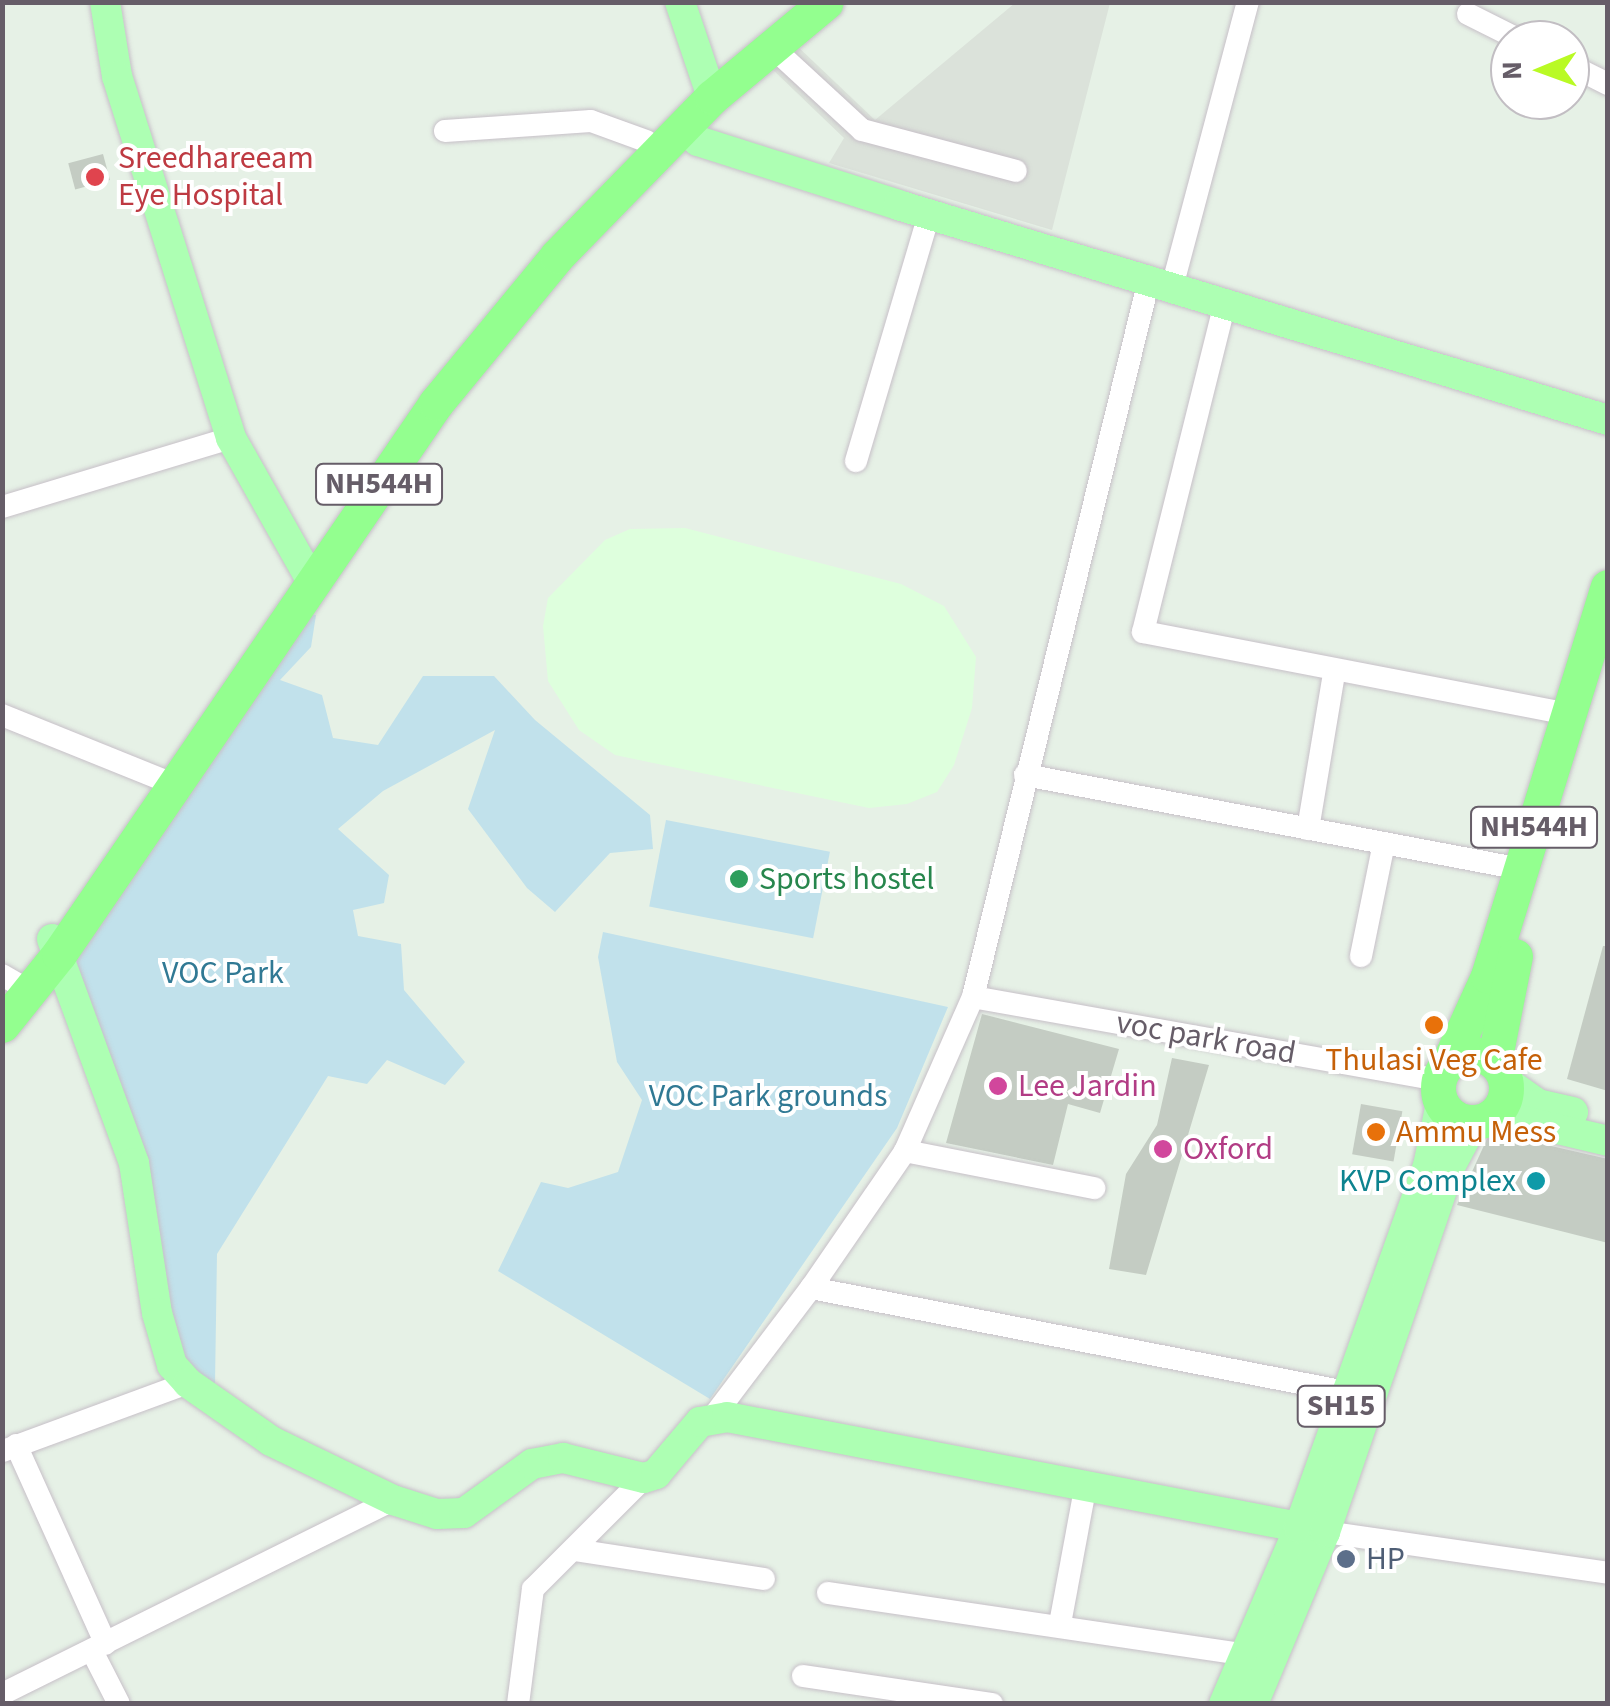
<!DOCTYPE html>
<html>
<head>
<meta charset="utf-8">
<style>
	body { margin:0 }
	#map { position:relative; width:1610px; height:1706px; overflow:hidden; background:#e6f1e6; font-family:"Source Sans 3",sans-serif }
	div>[style] { position:absolute }
	[style*='--x'] { left:calc(var(--x)*1px); top:calc(var(--y)*1px); width:calc(var(--w)*1px); rotate:calc(var(--a)*1deg) }
	.commercial>* { inset:0; background:#deffdd }
	.industrial>* { inset:0; background:#dbe2da }
	.green>* { inset:0; background:#c1e1eb; transform-origin:0 0 }
	.building>* { inset:0; background:#c4ccc3; transform-origin:0 0 }
	.roads { filter:drop-shadow(0 0 2px #c7c0c8) drop-shadow(0 0 2px #c7c0c8) }
	.minor>* { height:22px; margin:-11px; padding:0 11px; transform-origin:11px; border-radius:11px; background:#fff }
	.major>* { height:30px; margin:-15px; padding:0 15px; transform-origin:15px; border-radius:15px; background:#adffb3 }
	.highway>* { height:35px; margin:-17.5px; padding:0 17.5px; transform-origin:17.5px; border-radius:17.5px; background:#93ff8f }
	.highway>.ring { margin:-17.5px; padding:0; box-sizing:content-box; background:none; border:35px solid #93ff8f; border-radius:50% }
	.dots>* { width:28px; height:28px; translate:-50% -50%; box-sizing:border-box; border:5px solid #fff; border-radius:50% }
	span { translate:-50% -50%; white-space:nowrap; text-align:center; line-height:1.15; -webkit-text-stroke:8px #fff; paint-order:stroke }
	.shield-label span { padding:2px 8px; background:#fff; border:2px solid; border-radius:8px; -webkit-text-stroke-width:0 }
	.shield-label { font-size:30px; color:#665d68; font-weight:700 }
	.health-label { font-size:32px; color:#be3a42 }
	.left { translate:0 -50%; text-align:left }
	.leisure-label { font-size:32px; color:#27864d }
	.park-label { font-size:32px; color:#307994 }
	.street-label { font-size:32px; color:#665d68 }
	.food-label { font-size:32px; color:#c56008 }
	.hotel-label { font-size:32px; color:#b23c85 }
	.culture-label { font-size:32px; color:#0d838f }
	.right { translate:-100% -50%; text-align:right }
	.service-label { font-size:32px; color:#4e5e75 }
	.frame { position:absolute; inset:0; border:5px solid #665d68; pointer-events:none }
	.north { position:absolute; left:1490px; top:20px; width:100px; height:100px; box-sizing:border-box; background:#fff; border:2px solid #c2bec3; border-radius:50%; rotate:269deg; font-size:28px; font-weight:700; line-height:40px; text-align:center; color:#665d68 }
	.north::after { content:''; display:block; margin:auto; width:35px; height:45px; background:#b9fa24; clip-path:polygon(50% 0,100% 100%,50% 72%,0 100%) }
</style>
</head>
<body>
<div id="map">
	<div class="commercial">
		<div style="clip-path:polygon(685px 528px,901px 584px,944px 606px,976px 657px,972px 708px,954px 765px,937px 792px,907px 804px,869px 808px,615px 755px,579px 730px,548px 681px,543px 626px,548px 598px,605px 540px,630px 529px)"></div>
	</div>
	<div class="industrial">
		<div style="clip-path:polygon(1015px 3px,1110px 3px,1052px 230px,829px 163px,844px 138px,771px 68px,796px 45px,875px 120px)"></div>
	</div>
	<div class="green">
		<div style="clip-path:polygon(297px 614px,316px 615px,311px 647px,280px 680px,322px 695px,333px 738px,378px 745px,423px 676px,494px 676px,535px 720px,650px 815px,653px 849px,610px 853px,555px 912px,527px 888px,468px 809px,495px 730px,383px 791px,338px 829px,389px 875px,384px 903px,353px 910px,358px 936px,401px 944px,404px 990px,465px 1062px,445px 1085px,387px 1060px,367px 1084px,328px 1076px,217px 1254px,215px 1384px,184px 1368px,68px 953px)"></div>
		<div style="left:666px;top:820px;width:167px;height:88px;rotate:11deg"></div>
		<div style="clip-path:polygon(603px 932px,948px 1007px,897px 1128px,710px 1399px,498px 1271px,541px 1182px,568px 1188px,618px 1172px,642px 1100px,617px 1062px,598px 957px)"></div>
	</div>
	<div class="building">
		<div style="left:103px;top:154px;width:27px;height:36px;rotate:75deg"></div>
		<div style="clip-path:polygon(1603px 946px,1608px 946px,1608px 1091px,1567px 1079px)"></div>
		<div style="clip-path:polygon(982px 1014px,1119px 1049px,1100px 1113px,1068px 1104px,1053px 1165px,946px 1143px)"></div>
		<div style="clip-path:polygon(1172px 1058px,1209px 1065px,1146px 1275px,1109px 1269px,1126px 1174px,1157px 1125px)"></div>
		<div style="left:1361px;top:1104px;width:42px;height:51px;rotate:10deg"></div>
		<div style="clip-path:polygon(1490px 1132px,1608px 1159px,1608px 1243px,1457px 1205px)"></div>
	</div>
	<div class="roads">
		<div class="minor">
			<div style="--x:1468;--y:14;--w:58;--a:26.6"></div>
			<div style="--x:772;--y:47;--w:122;--a:42.7"></div>
			<div style="--x:862;--y:130;--w:159;--a:14.9"></div>
			<div style="--x:1570;--y:65;--w:42;--a:26.6"></div>
			<div style="--x:445;--y:131;--w:146;--a:-3.9"></div>
			<div style="--x:591;--y:121;--w:59;--a:20"></div>
			<div style="--x:1172;--y:287;--w:295;--a:-75.1"></div>
			<div style="--x:1225;--y:303;--w:339;--a:104"></div>
			<div style="--x:1143;--y:632;--w:435;--a:10.9"></div>
			<div style="--x:856;--y:461;--w:257;--a:-73.5"></div>
			<div style="--x:2;--y:507;--w:239;--a:-16.8"></div>
			<div style="--x:2;--y:715;--w:181;--a:22"></div>
			<div style="--x:1025;--y:775;--w:505;--a:10.73"></div>
			<div style="--x:1308;--y:829;--w:158;--a:-80.5"></div>
			<div style="--x:1361;--y:956;--w:115;--a:-78.5"></div>
			<div style="--x:2;--y:975;--w:34;--a:30"></div>
			<div style="--x:973;--y:997;--w:473;--a:10.1"></div>
			<div style="--x:905;--y:1151;--w:193;--a:11.1"></div>
			<div style="--x:811;--y:1288;--w:166;--a:-55.5"></div>
			<div style="--x:905;--y:1151;--w:168;--a:-66.2"></div>
			<div style="--x:973;--y:997;--w:738;--a:-76.21"></div>
			<div style="--x:713;--y:1417;--w:162;--a:-52.8"></div>
			<div style="--x:811;--y:1288;--w:545;--a:11"></div>
			<div style="--x:16;--y:1445;--w:218;--a:65.7"></div>
			<div style="--x:3;--y:1451;--w:197;--a:-20.2"></div>
			<div style="--x:1325;--y:1532;--w:286;--a:8.2"></div>
			<div style="--x:575;--y:1550;--w:191;--a:8.7"></div>
			<div style="--x:828;--y:1593;--w:423;--a:8.4"></div>
			<div style="--x:1060;--y:1624;--w:142;--a:-79.5"></div>
			<div style="--x:92;--y:1651;--w:59;--a:63"></div>
			<div style="--x:803;--y:1676;--w:191;--a:8.4"></div>
			<div style="--x:2;--y:1694;--w:436;--a:-26.4"></div>
			<div style="--x:518;--y:1704;--w:116;--a:-82.6"></div>
			<div style="--x:533;--y:1589;--w:157;--a:-45"></div>
		</div>
		<div class="major">
			<div style="--x:105;--y:2;--w:75;--a:80.8"></div>
			<div style="--x:117;--y:76;--w:380;--a:72.5"></div>
			<div style="--x:231;--y:438;--w:163;--a:60.6"></div>
			<div style="--x:680;--y:2;--w:100;--a:71.4"></div>
			<div style="--x:685;--y:127;--w:19;--a:47"></div>
			<div style="--x:698;--y:141;--w:210;--a:17.7"></div>
			<div style="--x:898;--y:205;--w:742;--a:16.85"></div>
			<div style="--x:52;--y:939;--w:239;--a:69.9"></div>
			<div style="--x:134;--y:1163;--w:152;--a:81.3"></div>
			<div style="--x:157;--y:1313;--w:54;--a:73.9"></div>
			<div style="--x:172;--y:1365;--w:24;--a:48"></div>
			<div style="--x:188;--y:1383;--w:101;--a:34.9"></div>
			<div style="--x:271;--y:1441;--w:136;--a:25.8"></div>
			<div style="--x:393;--y:1500;--w:46;--a:17.7"></div>
			<div style="--x:437;--y:1514;--w:27;--a:-2"></div>
			<div style="--x:464;--y:1513;--w:84;--a:-35.8"></div>
			<div style="--x:532;--y:1464;--w:32;--a:-11"></div>
			<div style="--x:563;--y:1458;--w:83;--a:13.9"></div>
			<div style="--x:644;--y:1478;--w:13;--a:-18"></div>
			<div style="--x:656;--y:1474;--w:68;--a:-49.8"></div>
			<div style="--x:700;--y:1422;--w:27;--a:-10"></div>
			<div style="--x:727;--y:1417;--w:609;--a:10.89"></div>
			<div style="--x:1504;--y:1080;--w:42;--a:35.2"></div>
			<div style="--x:1538;--y:1104;--w:36;--a:13"></div>
			<div style="--x:1494;--y:1114;--w:117;--a:13.3"></div>
			<div style="--x:1224;--y:1704;--w:191;--a:-66.9"></div>
			<div style="--x:1299;--y:1528;--w:384;--a:-70.4"></div>
			<div style="--x:1428;--y:1166;--w:64;--a:-78.3"></div>
			<div style="--x:1253;--y:1704;--w:186;--a:-67.3"></div>
			<div style="--x:1325;--y:1532;--w:386;--a:-71.1"></div>
			<div style="--x:1450;--y:1167;--w:51;--a:-61.9"></div>
		</div>
		<div class="highway">
			<div style="--x:2;--y:1025;--w:91;--a:-51.2"></div>
			<div style="--x:59;--y:954;--w:668;--a:-55.62"></div>
			<div style="--x:436;--y:403;--w:190;--a:-50.5"></div>
			<div style="--x:557;--y:256;--w:222;--a:-45.7"></div>
			<div style="--x:712;--y:97;--w:148;--a:-39.8"></div>
			<div class="ring" style="left:1438px;top:1054px;width:33px;height:33px"></div>
			<div style="--x:1449;--y:1062;--w:94;--a:-65.6"></div>
			<div style="--x:1488;--y:976;--w:407;--a:-72.9"></div>
			<div style="--x:1494;--y:1062;--w:108;--a:-78.8"></div>
		</div>
	</div>
	<div class="dots">
		<div style="left:95px;top:177px;background:#e0444e"></div>
		<div style="left:739px;top:879px;background:#2e9e5b"></div>
		<div style="left:1434px;top:1025px;background:#e8710a"></div>
		<div style="left:998px;top:1086px;background:#d1479c"></div>
		<div style="left:1376px;top:1132px;background:#e8710a"></div>
		<div style="left:1163px;top:1149px;background:#d1479c"></div>
		<div style="left:1536px;top:1181px;background:#0f9aa8"></div>
		<div style="left:1346px;top:1559px;background:#5c6f8a"></div>
	</div>
	<div class="shield-label">
		<span style="left:379px;top:484px">NH544H</span>
		<span style="left:1534px;top:827px">NH544H</span>
		<span style="left:1341px;top:1406px">SH15</span>
	</div>
	<div class="health-label">
		<span class="left" style="left:118px;top:177px">Sreedhareeam<br>Eye Hospital</span>
	</div>
	<div class="leisure-label">
		<span class="left" style="left:759px;top:879px">Sports hostel</span>
	</div>
	<div class="park-label">
		<span style="left:223px;top:973px">VOC Park</span>
		<span style="left:768px;top:1096px">VOC Park grounds</span>
	</div>
	<div class="street-label">
		<span style="left:1206px;top:1038px;rotate:10deg">voc park road</span>
	</div>
	<div class="food-label">
		<span style="left:1434px;top:1060px">Thulasi Veg Cafe</span>
		<span class="left" style="left:1396px;top:1132px">Ammu Mess</span>
	</div>
	<div class="hotel-label">
		<span class="left" style="left:1018px;top:1086px">Lee Jardin</span>
		<span class="left" style="left:1183px;top:1149px">Oxford</span>
	</div>
	<div class="culture-label">
		<span class="right" style="left:1516px;top:1181px">KVP Complex</span>
	</div>
	<div class="service-label">
		<span class="left" style="left:1366px;top:1559px">HP</span>
	</div>
	<div class="frame"></div>
	<div class="north">N</div>
</div>
</body>
</html>
